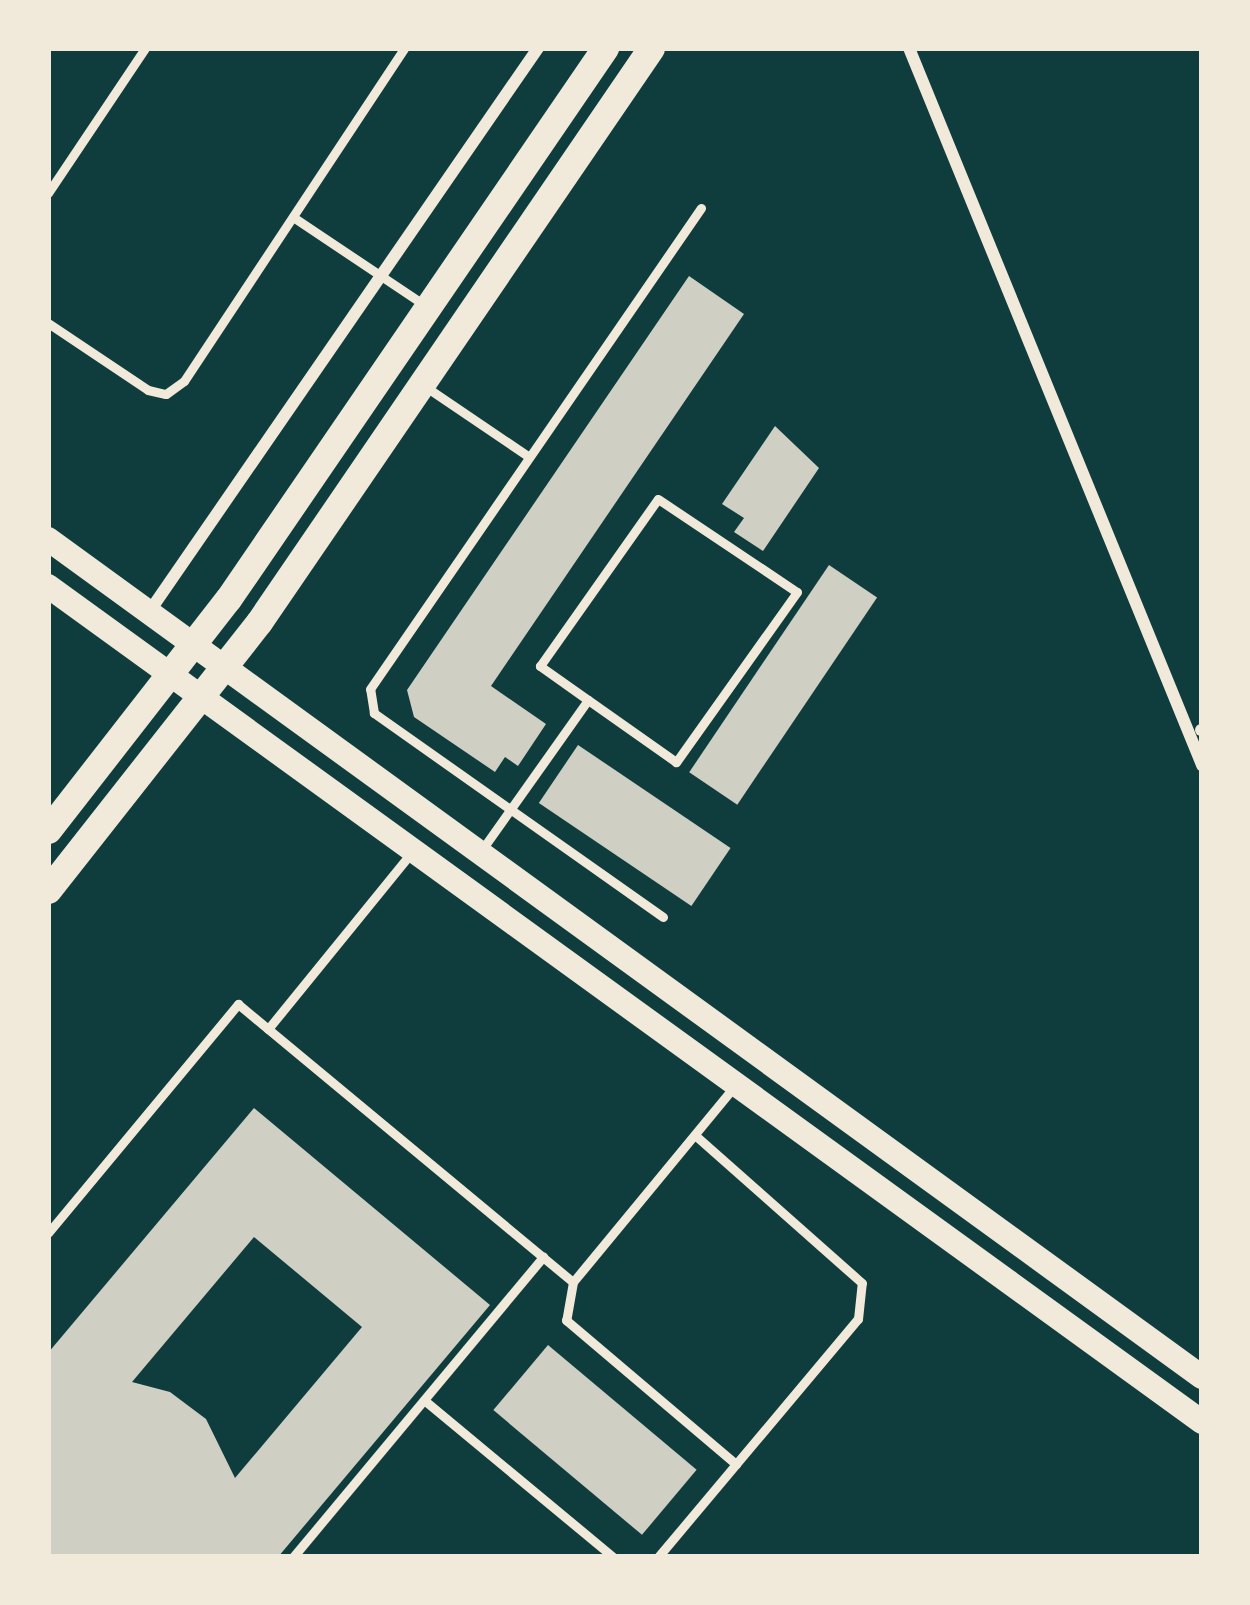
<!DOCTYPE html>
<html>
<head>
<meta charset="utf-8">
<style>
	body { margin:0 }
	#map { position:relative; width:1250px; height:1605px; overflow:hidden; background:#0f3d3e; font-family:Rubik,sans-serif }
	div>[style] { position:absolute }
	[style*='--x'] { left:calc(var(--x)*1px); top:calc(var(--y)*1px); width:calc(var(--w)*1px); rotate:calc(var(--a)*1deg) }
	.building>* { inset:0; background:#cfcfc3; transform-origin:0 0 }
	.service>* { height:9px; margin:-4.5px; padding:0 4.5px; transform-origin:4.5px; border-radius:4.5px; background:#f1e9da }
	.minor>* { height:12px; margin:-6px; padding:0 6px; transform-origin:6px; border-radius:6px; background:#f1e9da }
	.secondary>* { height:24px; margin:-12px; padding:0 12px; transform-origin:12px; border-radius:12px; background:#f1e9da }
	.primary>* { height:27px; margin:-13.5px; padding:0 13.5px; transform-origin:13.5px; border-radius:13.5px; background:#f1e9da }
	span { translate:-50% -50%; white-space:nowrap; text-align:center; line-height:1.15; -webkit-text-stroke:12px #f1e9da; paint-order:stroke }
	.frame { position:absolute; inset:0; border:51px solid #f1e9da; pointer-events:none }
</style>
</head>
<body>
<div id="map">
	<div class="building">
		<div style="clip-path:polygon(689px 276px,744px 314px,491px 686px,546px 724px,518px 766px,505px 757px,495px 772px,414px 717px,407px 690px)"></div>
		<div style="clip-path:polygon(775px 426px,819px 468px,763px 551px,734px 532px,744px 518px,722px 504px)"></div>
		<div style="left:829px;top:565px;width:58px;height:250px;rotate:34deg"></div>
		<div style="left:578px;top:745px;width:184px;height:70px;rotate:34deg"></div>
		<div style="clip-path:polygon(evenodd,254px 1108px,490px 1305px,278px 1557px,48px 1557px,48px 1353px,254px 1108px,254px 1237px,362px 1327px,235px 1478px,206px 1419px,170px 1392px,132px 1382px,254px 1237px)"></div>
		<div style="left:548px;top:1345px;width:194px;height:85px;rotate:40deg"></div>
	</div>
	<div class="service">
		<div style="--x:48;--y:193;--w:174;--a:-56.2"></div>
		<div style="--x:293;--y:217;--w:156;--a:33.8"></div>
		<div style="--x:48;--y:323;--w:120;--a:33.8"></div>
		<div style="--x:148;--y:390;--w:18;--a:13"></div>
		<div style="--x:166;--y:394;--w:22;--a:-36"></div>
		<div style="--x:184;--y:381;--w:399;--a:-56.5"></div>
		<div style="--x:423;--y:385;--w:127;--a:34.1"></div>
		<div style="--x:481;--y:851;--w:185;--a:-54.7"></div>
		<div style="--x:588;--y:700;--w:59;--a:-144.7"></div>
		<div style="--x:540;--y:666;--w:204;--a:-54.8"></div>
		<div style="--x:658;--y:499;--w:167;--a:33.8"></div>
		<div style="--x:797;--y:592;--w:209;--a:125.4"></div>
		<div style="--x:676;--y:762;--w:108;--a:-144.8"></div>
		<div style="--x:663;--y:917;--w:354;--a:-144.8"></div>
		<div style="--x:374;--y:713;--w:24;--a:-99"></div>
		<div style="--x:370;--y:689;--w:584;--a:-55.47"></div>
		<div style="--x:268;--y:1029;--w:228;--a:-50.9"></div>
		<div style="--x:48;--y:1233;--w:298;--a:-50.3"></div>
		<div style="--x:238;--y:1004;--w:435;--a:39.7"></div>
		<div style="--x:573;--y:1282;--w:253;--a:-50.5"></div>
		<div style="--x:573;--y:1282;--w:39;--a:100"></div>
		<div style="--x:566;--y:1320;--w:223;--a:40.3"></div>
		<div style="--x:424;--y:1400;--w:246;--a:39.7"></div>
		<div style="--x:293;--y:1557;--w:391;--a:-50.2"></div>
		<div style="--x:658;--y:1557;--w:311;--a:-50"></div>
		<div style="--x:858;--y:1319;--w:36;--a:-84"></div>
		<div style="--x:862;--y:1283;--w:223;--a:-138.5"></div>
	</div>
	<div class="minor">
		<div style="--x:909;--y:48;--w:775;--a:67.77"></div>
		<div style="--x:147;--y:615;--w:689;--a:-55.41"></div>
		<div style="--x:1201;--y:730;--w:1;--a:0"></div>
	</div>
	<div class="secondary">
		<div style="--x:48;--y:539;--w:1426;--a:35.99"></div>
		<div style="--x:48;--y:586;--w:1425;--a:35.92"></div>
	</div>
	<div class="primary">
		<div style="--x:48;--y:830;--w:293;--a:-52.1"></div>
		<div style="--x:228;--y:599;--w:668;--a:-55.62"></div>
		<div style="--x:48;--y:890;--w:341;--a:-51.8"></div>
		<div style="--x:259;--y:622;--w:695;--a:-55.67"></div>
	</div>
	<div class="frame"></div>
</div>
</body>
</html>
